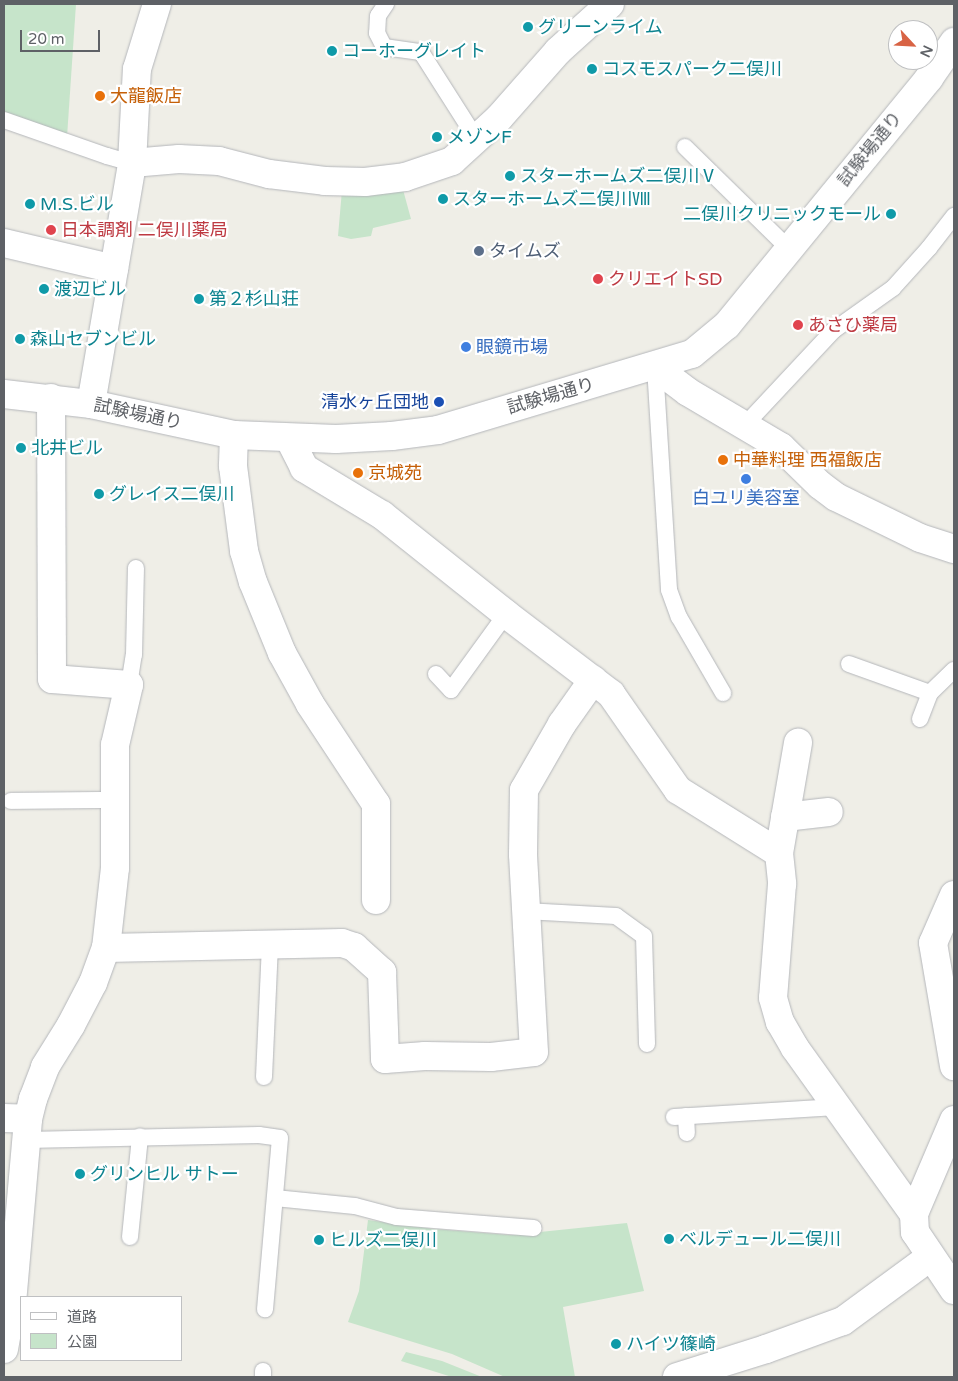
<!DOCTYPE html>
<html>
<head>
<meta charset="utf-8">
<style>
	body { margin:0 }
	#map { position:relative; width:958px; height:1381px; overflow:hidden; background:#efeee7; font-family:"Varela Round","Noto Sans JP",sans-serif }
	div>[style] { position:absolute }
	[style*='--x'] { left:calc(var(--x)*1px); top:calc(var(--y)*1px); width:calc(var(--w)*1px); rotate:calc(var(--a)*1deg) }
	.green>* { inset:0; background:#c6e4ca }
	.roads { filter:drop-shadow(0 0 1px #b4b6ba) drop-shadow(0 0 1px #b4b6ba) }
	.service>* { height:16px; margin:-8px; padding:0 8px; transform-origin:8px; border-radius:8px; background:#fff }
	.minor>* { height:28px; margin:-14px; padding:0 14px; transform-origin:14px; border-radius:14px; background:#fff }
	.tertiary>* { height:28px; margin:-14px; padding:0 14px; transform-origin:14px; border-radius:14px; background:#fff }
	.dots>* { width:14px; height:14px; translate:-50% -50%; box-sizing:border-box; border:2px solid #fff; border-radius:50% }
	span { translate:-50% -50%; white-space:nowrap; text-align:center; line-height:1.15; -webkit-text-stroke:4.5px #fff; paint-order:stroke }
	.culture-label { font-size:18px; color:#0d838f }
	.left { translate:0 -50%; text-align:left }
	.right { translate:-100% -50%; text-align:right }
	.food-label { font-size:18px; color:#c56008 }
	.street-label { font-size:18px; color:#5e6166 }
	.health-label { font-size:18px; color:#be3a42 }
	.service-label { font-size:18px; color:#4e5e75 }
	.shop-label { font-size:18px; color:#366cbe }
	.transit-label { font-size:18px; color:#164399 }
	.frame { position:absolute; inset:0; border:5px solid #5e6166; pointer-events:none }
	.legend { position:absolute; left:20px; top:1296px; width:162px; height:65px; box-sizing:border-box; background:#fff; border:1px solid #bfc0c2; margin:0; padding:6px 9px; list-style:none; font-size:15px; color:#5e6166 }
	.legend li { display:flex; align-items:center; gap:10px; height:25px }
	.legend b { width:25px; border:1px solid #bfc0c2 }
	.north { position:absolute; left:888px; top:20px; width:50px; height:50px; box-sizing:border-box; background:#fff; border:1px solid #bfc0c2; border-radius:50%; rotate:115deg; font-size:14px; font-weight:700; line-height:20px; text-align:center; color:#5e6166 }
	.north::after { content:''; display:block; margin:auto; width:18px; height:22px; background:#d86344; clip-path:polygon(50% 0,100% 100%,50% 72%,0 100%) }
	.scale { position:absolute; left:20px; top:30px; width:80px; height:22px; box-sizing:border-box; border:2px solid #5e6166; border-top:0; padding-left:6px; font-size:15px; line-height:18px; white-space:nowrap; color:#5e6166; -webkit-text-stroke:4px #fff; paint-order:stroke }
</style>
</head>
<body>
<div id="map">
	<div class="green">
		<div style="clip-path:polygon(4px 4px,76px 4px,67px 137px,4px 112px)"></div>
		<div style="clip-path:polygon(402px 186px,411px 219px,373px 228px,371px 236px,351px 239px,338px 236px,342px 190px)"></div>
		<div style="clip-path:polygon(368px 1220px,434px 1229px,511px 1235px,627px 1223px,644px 1291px,563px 1307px,575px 1377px,505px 1377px,452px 1354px,348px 1322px,359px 1291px)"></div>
		<div style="clip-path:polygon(406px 1352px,442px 1361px,482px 1377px,452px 1377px,401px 1361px)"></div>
	</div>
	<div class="roads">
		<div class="service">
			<div style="--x:386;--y:4;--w:14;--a:124"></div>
			<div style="--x:378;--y:16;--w:17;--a:93"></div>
			<div style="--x:377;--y:33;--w:16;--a:63"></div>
			<div style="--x:384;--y:47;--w:37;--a:8"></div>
			<div style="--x:421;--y:52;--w:104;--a:57.5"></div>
			<div style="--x:4;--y:120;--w:109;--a:19.3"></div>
			<div style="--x:107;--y:156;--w:26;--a:16"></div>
			<div style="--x:685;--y:147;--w:146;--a:44.4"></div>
			<div style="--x:655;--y:367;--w:223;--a:86.4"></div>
			<div style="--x:669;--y:590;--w:29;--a:70"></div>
			<div style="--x:679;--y:617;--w:88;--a:59.9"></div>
			<div style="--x:745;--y:425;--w:130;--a:-46.9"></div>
			<div style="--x:834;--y:330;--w:72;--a:-35.4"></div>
			<div style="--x:893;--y:288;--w:54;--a:-48"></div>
			<div style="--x:929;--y:248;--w:41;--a:-52"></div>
			<div style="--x:849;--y:664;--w:86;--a:19.7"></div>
			<div style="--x:436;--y:674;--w:22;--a:47"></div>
			<div style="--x:451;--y:690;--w:94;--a:-54.1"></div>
			<div style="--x:129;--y:685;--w:30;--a:-81"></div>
			<div style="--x:134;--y:655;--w:87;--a:-88.7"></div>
			<div style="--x:920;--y:719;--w:28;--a:-69"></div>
			<div style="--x:930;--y:693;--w:33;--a:-44"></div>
			<div style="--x:11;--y:801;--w:104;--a:-0.6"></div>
			<div style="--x:525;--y:911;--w:91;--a:3.1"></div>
			<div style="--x:616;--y:916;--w:34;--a:36"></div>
			<div style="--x:644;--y:936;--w:108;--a:88.4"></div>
			<div style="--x:264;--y:1077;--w:131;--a:-87.4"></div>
			<div style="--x:686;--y:1116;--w:17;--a:87"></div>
			<div style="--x:674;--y:1117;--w:163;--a:-3.5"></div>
			<div style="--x:26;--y:1140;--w:233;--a:-1.2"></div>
			<div style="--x:259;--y:1135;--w:21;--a:8"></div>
			<div style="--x:280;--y:1138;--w:172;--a:95"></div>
			<div style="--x:275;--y:1198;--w:80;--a:5.7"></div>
			<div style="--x:355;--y:1206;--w:43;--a:14.7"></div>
			<div style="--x:397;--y:1217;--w:137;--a:4.6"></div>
			<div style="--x:130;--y:1237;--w:101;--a:-84.3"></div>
			<div style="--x:263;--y:1377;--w:6;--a:-90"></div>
		</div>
		<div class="minor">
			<div style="--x:132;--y:163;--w:47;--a:-4.9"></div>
			<div style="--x:179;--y:159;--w:40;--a:2.9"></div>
			<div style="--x:219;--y:161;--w:52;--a:14.6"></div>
			<div style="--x:269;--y:174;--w:56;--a:7.1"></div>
			<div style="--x:325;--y:181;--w:40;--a:1.4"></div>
			<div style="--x:365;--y:182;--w:40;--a:-7.1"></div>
			<div style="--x:405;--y:177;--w:50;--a:-18.8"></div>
			<div style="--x:452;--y:161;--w:64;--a:-42.5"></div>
			<div style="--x:499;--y:118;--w:89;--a:-48.6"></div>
			<div style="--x:558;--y:51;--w:70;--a:-42.1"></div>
			<div style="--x:4;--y:243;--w:113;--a:13.3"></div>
			<div style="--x:91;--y:404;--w:244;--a:-80.3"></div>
			<div style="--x:132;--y:163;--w:94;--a:-87"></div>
			<div style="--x:137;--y:69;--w:68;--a:-72.9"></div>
			<div style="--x:234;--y:435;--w:31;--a:92"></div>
			<div style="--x:233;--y:466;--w:86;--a:82.6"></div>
			<div style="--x:244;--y:551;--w:32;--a:74"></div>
			<div style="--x:253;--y:582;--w:77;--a:67.8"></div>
			<div style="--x:282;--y:653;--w:58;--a:61.2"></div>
			<div style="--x:310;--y:704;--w:120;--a:56.6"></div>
			<div style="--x:376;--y:804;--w:96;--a:90"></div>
			<div style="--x:289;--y:438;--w:34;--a:63"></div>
			<div style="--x:304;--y:468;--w:91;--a:31.1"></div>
			<div style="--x:382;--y:515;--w:159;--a:38.6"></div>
			<div style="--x:506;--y:614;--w:132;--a:37.3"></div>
			<div style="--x:611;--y:694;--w:117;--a:55.1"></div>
			<div style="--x:678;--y:790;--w:119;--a:32"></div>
			<div style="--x:779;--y:853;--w:31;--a:84"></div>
			<div style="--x:782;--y:884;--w:114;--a:94.5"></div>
			<div style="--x:773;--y:998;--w:25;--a:74"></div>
			<div style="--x:780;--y:1022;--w:30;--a:60"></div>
			<div style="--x:795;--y:1048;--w:204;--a:54.4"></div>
			<div style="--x:785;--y:817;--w:44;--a:-6.5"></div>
			<div style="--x:779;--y:853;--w:112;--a:-80.2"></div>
			<div style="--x:954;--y:895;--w:52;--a:113.6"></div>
			<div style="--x:933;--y:943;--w:125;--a:80.3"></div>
			<div style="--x:106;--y:948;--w:236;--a:-1.2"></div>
			<div style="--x:342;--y:943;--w:13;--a:18"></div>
			<div style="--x:354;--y:947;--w:38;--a:42"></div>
			<div style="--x:382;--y:972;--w:87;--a:88"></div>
			<div style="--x:385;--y:1059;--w:40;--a:-4.3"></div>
			<div style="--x:425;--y:1056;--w:66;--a:0.9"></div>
			<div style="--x:491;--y:1057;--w:43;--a:-6.6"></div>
			<div style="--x:534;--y:1052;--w:198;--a:-93.2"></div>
			<div style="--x:523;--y:854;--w:64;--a:-89.1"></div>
			<div style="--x:524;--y:790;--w:76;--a:-60.1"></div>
			<div style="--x:562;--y:724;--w:54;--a:-54.8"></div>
			<div style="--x:4;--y:1118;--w:24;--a:2"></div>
			<div style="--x:954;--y:1120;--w:102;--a:113.1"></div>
			<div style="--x:914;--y:1214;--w:18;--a:87"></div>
			<div style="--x:915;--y:1232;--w:70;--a:56.1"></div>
			<div style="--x:4;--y:1349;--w:47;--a:-80.1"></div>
			<div style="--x:12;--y:1303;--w:185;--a:-85"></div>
			<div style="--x:28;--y:1119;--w:21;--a:-76"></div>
			<div style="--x:33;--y:1099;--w:34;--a:-69"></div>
			<div style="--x:45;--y:1067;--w:49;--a:-58.2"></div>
			<div style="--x:71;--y:1025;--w:47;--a:-62.4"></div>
			<div style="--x:93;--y:983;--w:37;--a:-70"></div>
			<div style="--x:106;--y:948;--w:81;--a:-83.6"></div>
			<div style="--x:115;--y:868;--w:123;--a:-90"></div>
			<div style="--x:115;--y:745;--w:62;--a:-76.9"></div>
			<div style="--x:129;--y:685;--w:77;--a:-175.5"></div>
			<div style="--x:52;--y:679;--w:281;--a:-90.2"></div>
			<div style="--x:677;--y:1377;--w:93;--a:-17.5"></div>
			<div style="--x:766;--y:1349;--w:82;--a:-20"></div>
			<div style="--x:843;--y:1321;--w:108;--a:-36.3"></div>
		</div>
		<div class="tertiary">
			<div style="--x:655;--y:367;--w:41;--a:37.1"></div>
			<div style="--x:688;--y:392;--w:108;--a:30.6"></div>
			<div style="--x:781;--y:447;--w:54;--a:44.3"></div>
			<div style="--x:820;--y:485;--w:20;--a:37"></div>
			<div style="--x:836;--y:497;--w:93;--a:26"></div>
			<div style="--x:920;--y:538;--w:36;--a:18"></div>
			<div style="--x:4;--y:394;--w:88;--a:6.6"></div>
			<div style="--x:91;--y:404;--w:146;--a:12.2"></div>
			<div style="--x:234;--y:435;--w:102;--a:2.2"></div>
			<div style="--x:336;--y:439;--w:56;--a:-3.1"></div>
			<div style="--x:392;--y:436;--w:46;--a:-7.4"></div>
			<div style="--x:438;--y:430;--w:265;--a:-16.7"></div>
			<div style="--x:692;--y:354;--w:45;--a:-39.6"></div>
			<div style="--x:727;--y:325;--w:319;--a:-50.7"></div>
			<div style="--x:929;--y:78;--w:44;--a:-55.2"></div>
		</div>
	</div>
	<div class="dots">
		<div style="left:528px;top:27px;background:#0f9aa8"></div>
		<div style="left:332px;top:51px;background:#0f9aa8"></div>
		<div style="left:592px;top:69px;background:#0f9aa8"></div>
		<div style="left:100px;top:96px;background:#e8710a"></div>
		<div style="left:437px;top:137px;background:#0f9aa8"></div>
		<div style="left:510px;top:176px;background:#0f9aa8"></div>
		<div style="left:443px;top:199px;background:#0f9aa8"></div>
		<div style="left:30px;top:204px;background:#0f9aa8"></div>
		<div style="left:891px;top:214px;background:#0f9aa8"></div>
		<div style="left:51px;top:230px;background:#e0444e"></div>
		<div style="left:479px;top:251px;background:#5c6f8a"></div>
		<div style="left:598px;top:279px;background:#e0444e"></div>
		<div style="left:44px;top:289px;background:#0f9aa8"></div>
		<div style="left:199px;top:299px;background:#0f9aa8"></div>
		<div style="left:798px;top:325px;background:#e0444e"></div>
		<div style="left:20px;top:339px;background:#0f9aa8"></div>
		<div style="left:466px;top:347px;background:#3f7fe0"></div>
		<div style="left:439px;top:402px;background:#1a4fb4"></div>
		<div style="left:21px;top:448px;background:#0f9aa8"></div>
		<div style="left:723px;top:460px;background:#e8710a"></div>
		<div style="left:358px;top:473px;background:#e8710a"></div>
		<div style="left:746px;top:479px;background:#3f7fe0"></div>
		<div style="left:99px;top:494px;background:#0f9aa8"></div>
		<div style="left:80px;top:1174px;background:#0f9aa8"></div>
		<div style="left:669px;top:1239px;background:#0f9aa8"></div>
		<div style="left:319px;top:1240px;background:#0f9aa8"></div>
		<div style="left:616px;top:1344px;background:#0f9aa8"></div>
	</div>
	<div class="culture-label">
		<span class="left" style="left:538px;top:27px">グリーンライム</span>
		<span class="left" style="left:342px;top:51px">コーホーグレイト</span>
		<span class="left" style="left:602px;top:69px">コスモスパーク二俣川</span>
		<span class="left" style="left:447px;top:137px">メゾンF</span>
		<span class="left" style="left:520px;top:176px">スターホームズ二俣川Ⅴ</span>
		<span class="left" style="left:453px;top:199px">スターホームズ二俣川Ⅷ</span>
		<span class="left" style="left:40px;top:204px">M.S.ビル</span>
		<span class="right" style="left:881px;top:214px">二俣川クリニックモール</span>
		<span class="left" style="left:54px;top:289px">渡辺ビル</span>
		<span class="left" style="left:209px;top:299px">第２杉山荘</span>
		<span class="left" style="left:30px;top:339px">森山セブンビル</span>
		<span class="left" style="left:31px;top:448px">北井ビル</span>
		<span class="left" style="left:109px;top:494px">グレイス二俣川</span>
		<span class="left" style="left:90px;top:1174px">グリンヒル サトー</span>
		<span class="left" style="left:679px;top:1239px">ベルデュール二俣川</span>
		<span class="left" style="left:329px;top:1240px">ヒルズ二俣川</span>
		<span class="left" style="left:626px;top:1344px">ハイツ篠崎</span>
	</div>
	<div class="food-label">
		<span class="left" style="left:110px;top:96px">大龍飯店</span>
		<span class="left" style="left:733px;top:460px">中華料理 西福飯店</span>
		<span class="left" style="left:368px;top:473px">京城苑</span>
	</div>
	<div class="street-label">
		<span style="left:870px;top:149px;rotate:-51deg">試験場通り</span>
		<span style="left:551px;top:396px;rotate:-16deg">試験場通り</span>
		<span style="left:138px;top:414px;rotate:12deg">試験場通り</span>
	</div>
	<div class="health-label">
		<span class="left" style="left:61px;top:230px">日本調剤 二俣川薬局</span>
		<span class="left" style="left:608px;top:279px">クリエイトSD</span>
		<span class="left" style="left:808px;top:325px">あさひ薬局</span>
	</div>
	<div class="service-label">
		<span class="left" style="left:489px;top:251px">タイムズ</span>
	</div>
	<div class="shop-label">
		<span class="left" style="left:476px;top:347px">眼鏡市場</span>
		<span style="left:746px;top:498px">白ユリ美容室</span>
	</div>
	<div class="transit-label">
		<span class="right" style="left:429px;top:402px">清水ヶ丘団地</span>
	</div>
	<div class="frame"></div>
	<ul class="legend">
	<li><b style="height:6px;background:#fff"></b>道路</li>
	<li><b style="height:14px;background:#c6e4ca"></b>公園</li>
	</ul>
	<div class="north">N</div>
	<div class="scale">20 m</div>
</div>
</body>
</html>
